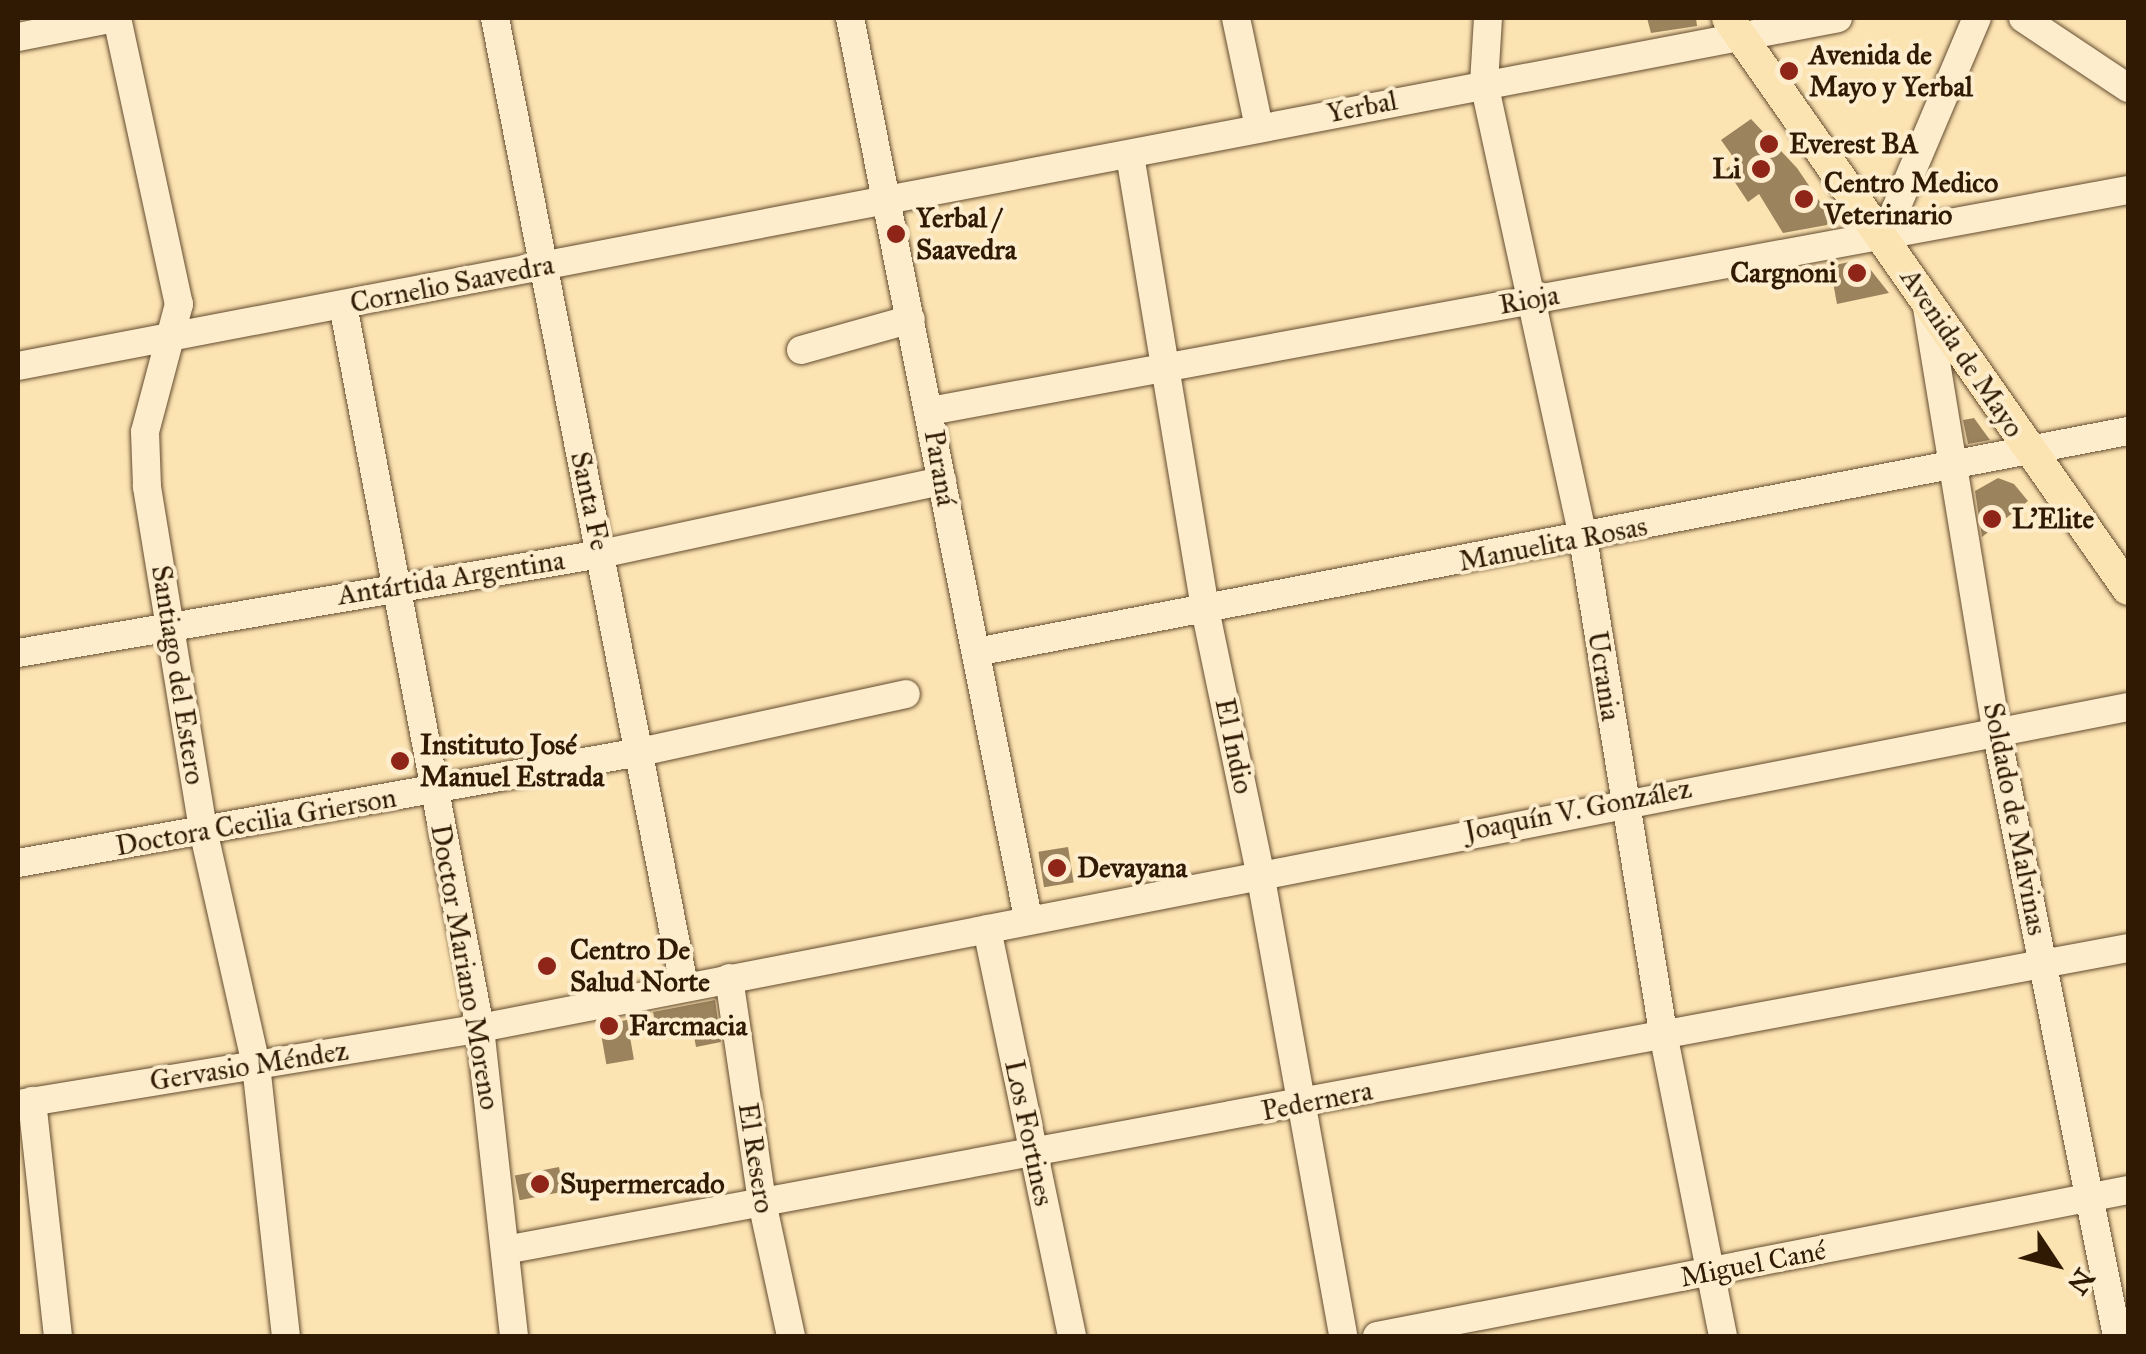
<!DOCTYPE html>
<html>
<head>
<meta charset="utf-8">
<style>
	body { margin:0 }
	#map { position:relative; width:2146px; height:1354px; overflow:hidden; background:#fce3b2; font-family:"IM FELL Great Primer",serif }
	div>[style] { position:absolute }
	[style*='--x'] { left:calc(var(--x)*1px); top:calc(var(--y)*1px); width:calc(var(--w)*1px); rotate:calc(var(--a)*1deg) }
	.building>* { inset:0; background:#9b835e; transform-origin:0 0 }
	.roads { filter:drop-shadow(0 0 2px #644c2f) drop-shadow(0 0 2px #644c2f) }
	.minor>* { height:28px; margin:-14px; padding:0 14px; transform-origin:14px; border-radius:14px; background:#fdedcd }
	.major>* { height:32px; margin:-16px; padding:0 16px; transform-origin:16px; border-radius:16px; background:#fce3b2 }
	.dots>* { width:28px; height:28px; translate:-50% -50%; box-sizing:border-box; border:5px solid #fdedcd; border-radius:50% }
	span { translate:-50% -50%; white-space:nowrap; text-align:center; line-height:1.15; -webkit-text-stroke:8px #fdedcd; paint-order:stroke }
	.poi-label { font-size:28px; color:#311a03; font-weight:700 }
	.left { translate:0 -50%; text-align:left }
	.right { translate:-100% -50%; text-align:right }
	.street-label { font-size:28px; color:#311a03 }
	.frame { position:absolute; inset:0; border:20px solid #311a03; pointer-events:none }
	.north { position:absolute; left:2006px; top:1214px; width:100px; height:100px; -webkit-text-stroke:8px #fdedcd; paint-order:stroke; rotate:125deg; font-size:28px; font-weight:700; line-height:40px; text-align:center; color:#311a03 }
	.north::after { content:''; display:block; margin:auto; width:35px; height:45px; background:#311a03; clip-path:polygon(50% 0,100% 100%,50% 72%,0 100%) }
</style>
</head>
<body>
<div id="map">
	<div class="building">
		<div style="clip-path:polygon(1647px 18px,1696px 18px,1697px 26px,1651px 33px)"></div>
		<div style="clip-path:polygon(1751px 119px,1797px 168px,1829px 215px,1827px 225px,1783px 233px,1759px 194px,1748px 202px,1726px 169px,1736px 161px,1721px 140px)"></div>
		<div style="clip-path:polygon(1854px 261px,1870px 269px,1889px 293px,1837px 304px,1830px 266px)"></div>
		<div style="clip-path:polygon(1974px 418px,1990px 440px,1968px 444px,1963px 420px)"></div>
		<div style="clip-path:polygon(1998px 478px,2014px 484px,2028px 501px,1982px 537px,1975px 491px)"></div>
		<div style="left:1068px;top:847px;width:36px;height:30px;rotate:81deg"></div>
		<div style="clip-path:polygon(715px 1000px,721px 1042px,696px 1047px,693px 1031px,658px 1038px,653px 1012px)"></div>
		<div style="left:627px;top:1020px;width:40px;height:28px;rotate:80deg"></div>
		<div style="left:559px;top:1167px;width:25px;height:45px;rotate:79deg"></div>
	</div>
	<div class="roads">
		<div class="minor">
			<div style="--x:117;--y:18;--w:293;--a:77.8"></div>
			<div style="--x:179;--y:304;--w:132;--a:104.9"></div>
			<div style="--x:145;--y:432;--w:55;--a:87.9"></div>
			<div style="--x:147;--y:487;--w:352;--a:80.7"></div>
			<div style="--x:204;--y:834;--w:237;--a:77.3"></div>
			<div style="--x:256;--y:1065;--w:273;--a:83.7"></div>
			<div style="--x:495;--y:18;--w:985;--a:78.94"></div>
			<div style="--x:850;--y:18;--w:917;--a:78.81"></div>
			<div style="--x:1236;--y:18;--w:111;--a:78.1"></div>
			<div style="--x:1488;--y:18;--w:65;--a:93.5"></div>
			<div style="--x:1484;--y:83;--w:466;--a:77.7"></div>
			<div style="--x:1583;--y:538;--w:507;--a:80.8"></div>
			<div style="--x:1664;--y:1038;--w:304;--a:78.8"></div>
			<div style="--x:2023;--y:18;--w:126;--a:33.7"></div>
			<div style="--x:18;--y:37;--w:99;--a:-11.1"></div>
			<div style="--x:1130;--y:155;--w:460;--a:80.6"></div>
			<div style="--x:1205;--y:609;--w:270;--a:78.2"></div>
			<div style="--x:1260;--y:873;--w:470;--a:79.8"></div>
			<div style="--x:1883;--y:239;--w:240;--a:-67"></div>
			<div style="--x:1926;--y:301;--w:435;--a:80.7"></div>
			<div style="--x:1996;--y:730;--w:618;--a:78.71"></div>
			<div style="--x:343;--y:305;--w:736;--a:79.27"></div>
			<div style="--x:480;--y:1028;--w:310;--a:83.7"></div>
			<div style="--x:801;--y:350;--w:114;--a:-15.7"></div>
			<div style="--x:18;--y:366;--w:1853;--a:-10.82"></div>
			<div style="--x:930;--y:411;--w:1218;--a:-10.45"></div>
			<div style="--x:976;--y:652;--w:1173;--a:-10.86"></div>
			<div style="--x:18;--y:653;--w:591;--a:-9.64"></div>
			<div style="--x:601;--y:554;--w:349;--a:-12.1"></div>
			<div style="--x:18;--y:863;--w:632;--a:-10.12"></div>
			<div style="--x:640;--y:752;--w:272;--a:-12.3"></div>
			<div style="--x:987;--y:929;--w:416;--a:78.2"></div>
			<div style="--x:729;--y:978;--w:226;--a:81.6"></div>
			<div style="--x:762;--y:1202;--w:137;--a:77.8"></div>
			<div style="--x:32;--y:1101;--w:236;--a:83.7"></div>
			<div style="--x:18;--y:1104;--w:468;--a:-9.3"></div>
			<div style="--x:480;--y:1028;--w:1679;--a:-11.02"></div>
			<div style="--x:505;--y:1250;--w:1651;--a:-10.54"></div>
			<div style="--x:1377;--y:1336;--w:765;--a:-11"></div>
		</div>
		<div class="major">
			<div style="--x:1728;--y:18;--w:697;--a:54.99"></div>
		</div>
	</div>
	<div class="dots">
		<div style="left:1789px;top:71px;background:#8f2418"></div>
		<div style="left:1769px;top:144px;background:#8f2418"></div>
		<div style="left:1761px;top:169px;background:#8f2418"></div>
		<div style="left:1804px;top:199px;background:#8f2418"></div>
		<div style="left:896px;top:234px;background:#8f2418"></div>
		<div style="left:1857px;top:273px;background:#8f2418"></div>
		<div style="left:1992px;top:519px;background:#8f2418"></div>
		<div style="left:400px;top:761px;background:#8f2418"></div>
		<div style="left:1057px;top:868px;background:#8f2418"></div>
		<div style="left:547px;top:966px;background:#8f2418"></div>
		<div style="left:609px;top:1026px;background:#8f2418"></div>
		<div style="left:540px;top:1184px;background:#8f2418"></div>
	</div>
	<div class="poi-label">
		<span class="left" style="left:1809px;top:71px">Avenida de<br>Mayo y Yerbal</span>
		<span class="left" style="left:1789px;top:144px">Everest BA</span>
		<span class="right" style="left:1741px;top:169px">Li</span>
		<span class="left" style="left:1824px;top:199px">Centro Medico<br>Veterinario</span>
		<span class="left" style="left:916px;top:234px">Yerbal /<br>Saavedra</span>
		<span class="right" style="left:1837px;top:273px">Cargnoni</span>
		<span class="left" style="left:2012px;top:519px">L'Elite</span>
		<span class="left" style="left:420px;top:761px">Instituto José<br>Manuel Estrada</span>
		<span class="left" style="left:1077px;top:868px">Devayana</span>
		<span class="left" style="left:570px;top:966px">Centro De<br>Salud Norte</span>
		<span class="left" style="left:629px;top:1026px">Farcmacia</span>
		<span class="left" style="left:560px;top:1184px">Supermercado</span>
	</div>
	<div class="street-label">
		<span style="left:1362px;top:107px;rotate:-11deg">Yerbal</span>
		<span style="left:452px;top:284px;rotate:-11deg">Cornelio Saavedra</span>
		<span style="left:1529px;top:300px;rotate:-10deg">Rioja</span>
		<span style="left:1962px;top:353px;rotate:56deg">Avenida de Mayo</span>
		<span style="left:940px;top:468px;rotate:80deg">Paraná</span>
		<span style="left:590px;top:501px;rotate:78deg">Santa Fe</span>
		<span style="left:1553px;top:544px;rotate:-11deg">Manuelita Rosas</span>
		<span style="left:451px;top:578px;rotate:-9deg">Antártida Argentina</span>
		<span style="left:178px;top:675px;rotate:81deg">Santiago del Estero</span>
		<span style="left:1604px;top:676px;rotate:81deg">Ucrania</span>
		<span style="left:1234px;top:746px;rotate:78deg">El Indio</span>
		<span style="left:1578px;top:810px;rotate:-11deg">Joaquín V. González</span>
		<span style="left:2015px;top:819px;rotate:79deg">Soldado de Malvinas</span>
		<span style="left:256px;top:822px;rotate:-10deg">Doctora Cecilia Grierson</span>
		<span style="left:465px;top:967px;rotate:80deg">Doctor Mariano Moreno</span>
		<span style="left:249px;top:1066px;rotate:-9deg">Gervasio Méndez</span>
		<span style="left:1317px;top:1101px;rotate:-11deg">Pedernera</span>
		<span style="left:1029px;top:1133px;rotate:78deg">Los Fortines</span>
		<span style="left:756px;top:1158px;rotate:81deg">El Resero</span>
		<span style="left:1753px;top:1264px;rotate:-11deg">Miguel Cané</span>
	</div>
	<div class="frame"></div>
	<div class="north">N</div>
</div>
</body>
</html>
